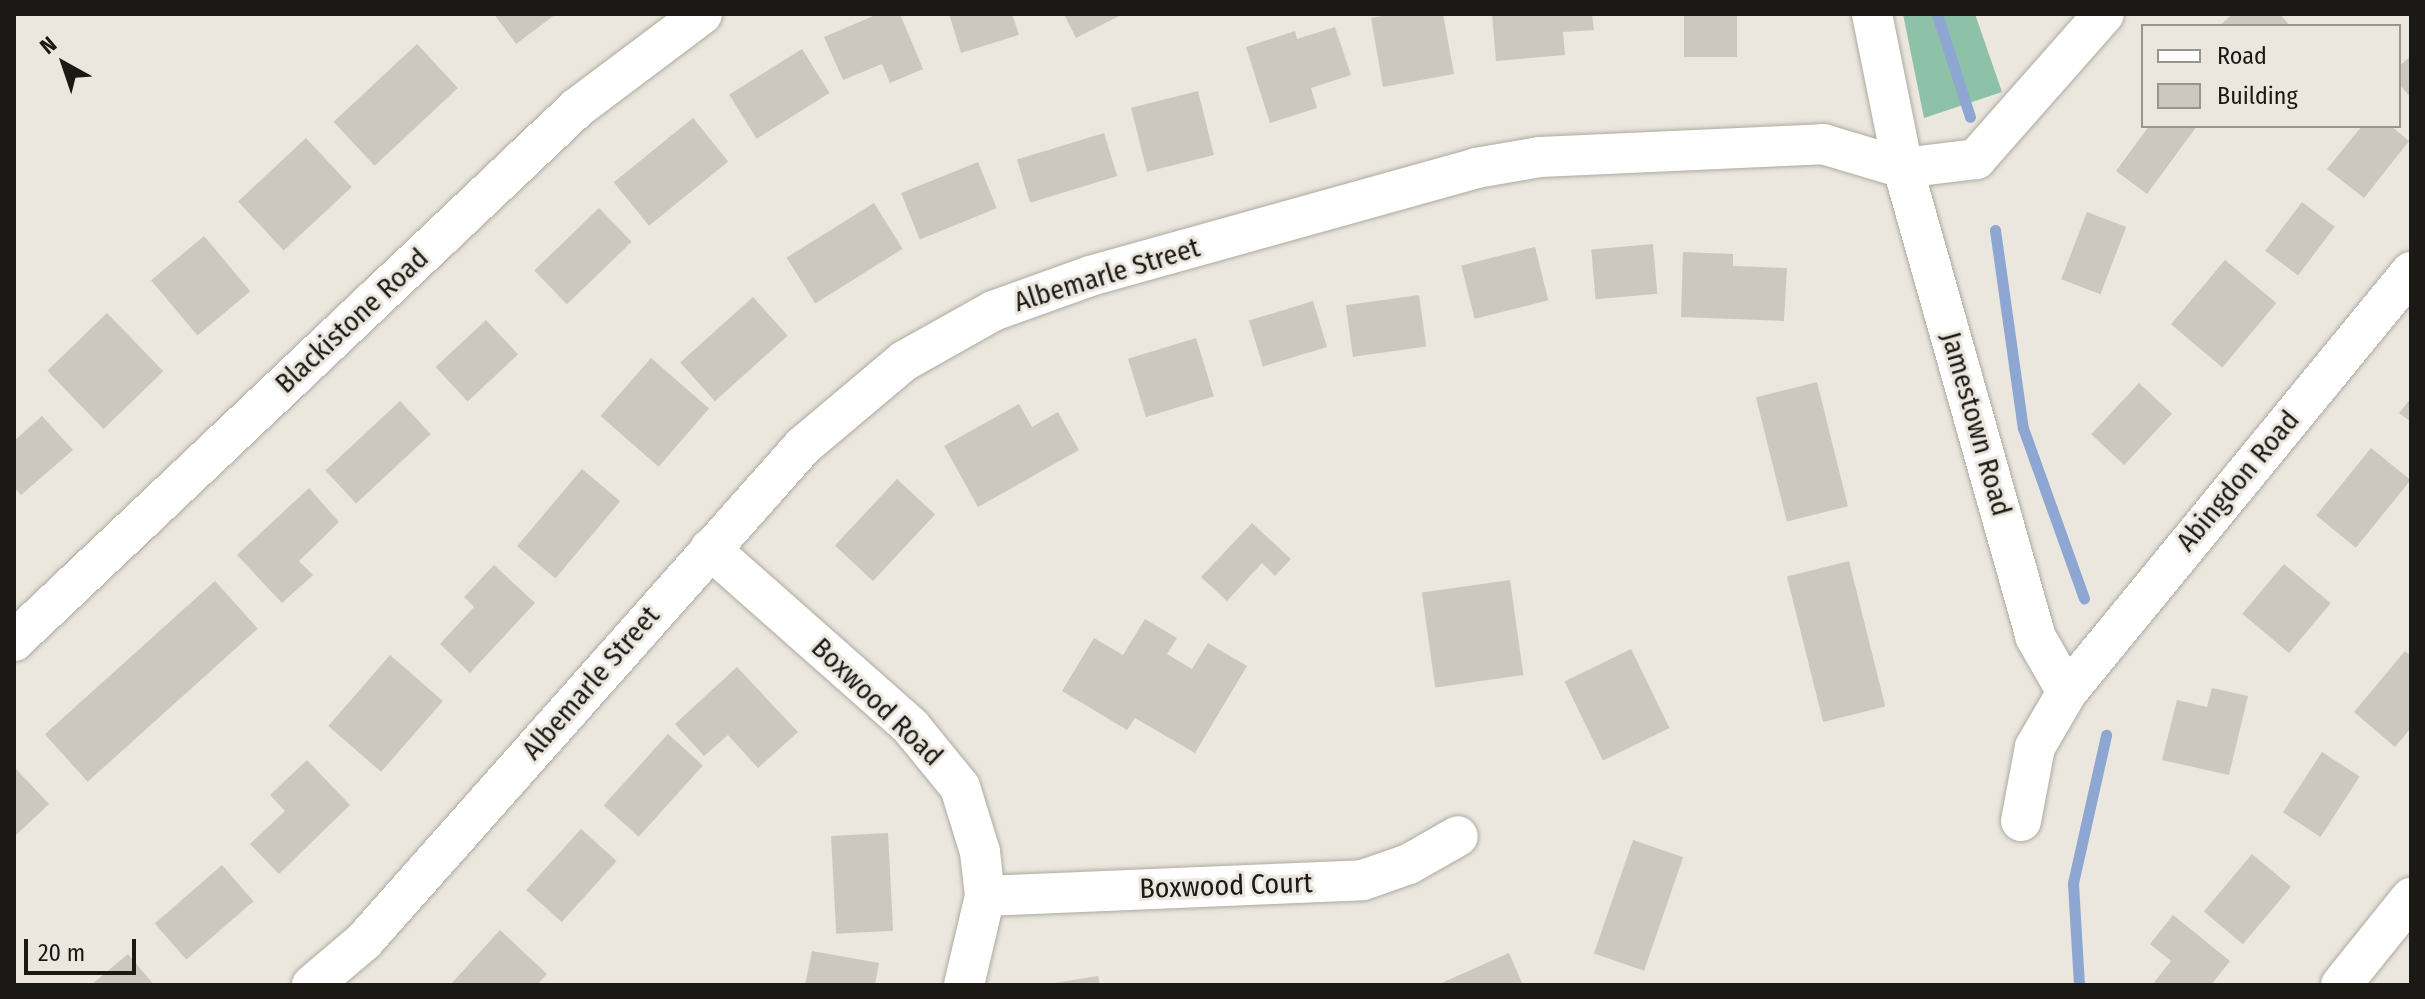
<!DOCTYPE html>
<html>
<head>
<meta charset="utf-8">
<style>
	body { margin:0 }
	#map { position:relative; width:2425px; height:999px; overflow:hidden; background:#ebe7de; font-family:"Fira Sans Condensed",sans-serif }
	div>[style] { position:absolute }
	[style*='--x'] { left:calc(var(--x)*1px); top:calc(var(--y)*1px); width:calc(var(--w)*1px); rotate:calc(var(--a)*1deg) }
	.green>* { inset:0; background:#8dc2a9 }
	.stream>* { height:11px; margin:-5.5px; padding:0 5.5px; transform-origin:5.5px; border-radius:5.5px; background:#8ea6d2 }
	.building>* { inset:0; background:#ccc8bf; transform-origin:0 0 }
	.roads { filter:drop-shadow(0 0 2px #aeaaa1) drop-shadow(0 0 2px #aeaaa1) }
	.minor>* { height:40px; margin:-20px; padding:0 20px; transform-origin:20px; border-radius:20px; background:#fff }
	span { translate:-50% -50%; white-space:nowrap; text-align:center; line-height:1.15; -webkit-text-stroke:6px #ebe7de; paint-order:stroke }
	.street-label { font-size:28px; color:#1b1916 }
	.frame { position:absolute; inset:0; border:16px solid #1b1916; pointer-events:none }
	.legend { position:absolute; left:2141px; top:24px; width:260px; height:104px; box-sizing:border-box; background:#ebe7de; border:2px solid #98958e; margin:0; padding:10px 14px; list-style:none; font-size:24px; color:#1b1916 }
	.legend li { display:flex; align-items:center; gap:16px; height:40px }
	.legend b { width:40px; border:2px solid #98958e }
	.north { position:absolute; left:24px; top:24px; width:80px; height:80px; -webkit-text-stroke:6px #ebe7de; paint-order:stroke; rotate:320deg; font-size:22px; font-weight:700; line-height:32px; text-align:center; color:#1b1916 }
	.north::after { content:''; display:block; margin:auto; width:28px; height:36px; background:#1b1916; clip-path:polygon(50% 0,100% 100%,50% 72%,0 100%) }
	.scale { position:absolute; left:24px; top:939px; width:112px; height:36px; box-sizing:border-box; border:4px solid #1b1916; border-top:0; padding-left:10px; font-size:24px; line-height:28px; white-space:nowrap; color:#1b1916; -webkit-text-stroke:6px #ebe7de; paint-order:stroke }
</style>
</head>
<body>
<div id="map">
	<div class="green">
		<div style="clip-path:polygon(1903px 14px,1975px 14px,2002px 92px,1924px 118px)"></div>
	</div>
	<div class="stream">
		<div style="--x:1937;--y:14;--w:108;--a:72.2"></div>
		<div style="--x:1995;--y:230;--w:200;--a:82"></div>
		<div style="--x:2023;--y:428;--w:181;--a:70.3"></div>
		<div style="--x:2079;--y:985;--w:102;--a:-93.4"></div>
		<div style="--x:2073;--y:883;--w:152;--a:-77.4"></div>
	</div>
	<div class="building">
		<div style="clip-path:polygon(494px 14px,556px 14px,516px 44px)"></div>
		<div style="clip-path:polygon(878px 14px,900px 14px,923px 69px,890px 83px,882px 64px,843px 80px,824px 37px)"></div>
		<div style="clip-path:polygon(949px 14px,1012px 14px,1019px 35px,961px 53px)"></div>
		<div style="clip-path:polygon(1064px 14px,1123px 14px,1076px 38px)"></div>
		<div style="clip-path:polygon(1393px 14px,1443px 14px,1454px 74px,1383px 87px,1371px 18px)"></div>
		<div style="clip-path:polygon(1492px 14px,1592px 14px,1594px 30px,1563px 32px,1565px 55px,1496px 61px)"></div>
		<div style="left:1684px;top:14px;width:53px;height:43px"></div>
		<div style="clip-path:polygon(2233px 14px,2280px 14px,2290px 26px,2219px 26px)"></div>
		<div style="clip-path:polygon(1335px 27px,1351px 75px,1311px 88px,1317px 108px,1270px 123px,1246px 47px,1295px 31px,1297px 39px)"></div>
		<div style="left:417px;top:44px;width:60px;height:114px;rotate:47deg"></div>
		<div style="left:802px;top:49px;width:52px;height:86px;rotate:58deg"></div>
		<div style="clip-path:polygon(2411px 56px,2411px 98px,2399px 84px,2399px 66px)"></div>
		<div style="left:1198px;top:91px;width:66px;height:69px;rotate:76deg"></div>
		<div style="left:693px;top:118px;width:56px;height:102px;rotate:51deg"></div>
		<div style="clip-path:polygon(2149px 126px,2197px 126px,2147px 194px,2116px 171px)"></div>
		<div style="clip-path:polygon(2362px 126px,2391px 126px,2409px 141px,2364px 198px,2327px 169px)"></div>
		<div style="left:1104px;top:133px;width:45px;height:91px;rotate:73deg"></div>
		<div style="left:306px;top:138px;width:67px;height:93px;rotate:47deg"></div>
		<div style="left:978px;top:162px;width:50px;height:83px;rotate:68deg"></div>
		<div style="left:2302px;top:202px;width:41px;height:61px;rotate:37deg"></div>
		<div style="left:874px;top:203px;width:54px;height:103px;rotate:58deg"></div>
		<div style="left:599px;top:208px;width:47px;height:90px;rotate:46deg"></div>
		<div style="left:2087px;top:212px;width:42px;height:72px;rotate:21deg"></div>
		<div style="left:204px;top:236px;width:72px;height:69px;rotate:50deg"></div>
		<div style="left:1653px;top:244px;width:50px;height:62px;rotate:85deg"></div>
		<div style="left:1535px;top:247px;width:55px;height:76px;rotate:76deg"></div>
		<div style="clip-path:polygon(1683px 252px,1733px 254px,1733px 266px,1787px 268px,1784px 321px,1681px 317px)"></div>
		<div style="left:2225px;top:260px;width:67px;height:84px;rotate:40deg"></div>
		<div style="left:1419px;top:295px;width:52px;height:74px;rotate:82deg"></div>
		<div style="left:753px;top:297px;width:52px;height:98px;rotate:48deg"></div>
		<div style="left:1313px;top:301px;width:48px;height:67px;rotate:73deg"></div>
		<div style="left:107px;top:313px;width:81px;height:83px;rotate:46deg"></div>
		<div style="left:486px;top:320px;width:47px;height:69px;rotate:47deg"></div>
		<div style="left:1196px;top:338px;width:61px;height:71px;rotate:73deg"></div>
		<div style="left:651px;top:358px;width:77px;height:77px;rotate:41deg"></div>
		<div style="left:1817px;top:382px;width:128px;height:63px;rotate:76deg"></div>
		<div style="left:2139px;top:383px;width:45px;height:70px;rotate:43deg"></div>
		<div style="clip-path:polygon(2411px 398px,2411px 422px,2399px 413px)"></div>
		<div style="left:400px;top:401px;width:45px;height:102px;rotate:47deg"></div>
		<div style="clip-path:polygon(1019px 404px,1032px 427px,1058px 412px,1079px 450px,978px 507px,944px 446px)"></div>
		<div style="clip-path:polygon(42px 416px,73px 450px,21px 495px,14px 487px,14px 441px)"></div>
		<div style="left:2371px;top:448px;width:51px;height:87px;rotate:39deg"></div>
		<div style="left:582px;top:469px;width:50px;height:101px;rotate:40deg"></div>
		<div style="left:897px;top:479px;width:52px;height:91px;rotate:43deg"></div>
		<div style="clip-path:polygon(309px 488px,339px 522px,299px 561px,313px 575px,282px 603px,237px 555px)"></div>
		<div style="clip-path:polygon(1252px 523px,1291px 559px,1275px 576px,1262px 563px,1227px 601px,1201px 577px)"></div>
		<div style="left:1849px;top:561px;width:150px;height:64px;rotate:76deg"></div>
		<div style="left:2284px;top:564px;width:61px;height:65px;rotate:40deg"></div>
		<div style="clip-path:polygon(494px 565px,535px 603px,470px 673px,440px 644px,474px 607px,464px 597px)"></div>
		<div style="left:1510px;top:580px;width:96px;height:89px;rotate:82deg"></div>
		<div style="left:215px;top:581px;width:64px;height:229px;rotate:48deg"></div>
		<div style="clip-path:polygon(1145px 619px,1177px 638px,1167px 654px,1192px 669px,1208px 643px,1247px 666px,1195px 753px,1135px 718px,1127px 730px,1062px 691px,1094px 638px,1123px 655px)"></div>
		<div style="left:1631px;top:649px;width:88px;height:74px;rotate:64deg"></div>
		<div style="clip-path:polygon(2405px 651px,2411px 656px,2411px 728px,2395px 747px,2354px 712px)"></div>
		<div style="left:390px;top:655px;width:70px;height:94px;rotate:41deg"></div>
		<div style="clip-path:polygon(737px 667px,798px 732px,758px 768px,728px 735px,704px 756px,675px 724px)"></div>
		<div style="clip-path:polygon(2212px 688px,2248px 696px,2229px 775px,2162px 760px,2177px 700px,2207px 707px)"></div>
		<div style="left:668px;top:734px;width:47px;height:96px;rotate:42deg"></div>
		<div style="left:2322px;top:752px;width:45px;height:72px;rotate:33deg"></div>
		<div style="clip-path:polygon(307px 760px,350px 805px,279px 874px,250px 844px,285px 811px,270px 795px)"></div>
		<div style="clip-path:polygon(14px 767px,49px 804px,14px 837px)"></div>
		<div style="left:581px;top:829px;width:48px;height:82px;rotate:42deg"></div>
		<div style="left:888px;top:833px;width:98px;height:57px;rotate:87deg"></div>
		<div style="left:1633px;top:840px;width:53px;height:120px;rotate:19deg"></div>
		<div style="left:2252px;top:854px;width:51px;height:75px;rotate:40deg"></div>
		<div style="left:222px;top:865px;width:48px;height:89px;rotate:49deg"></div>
		<div style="clip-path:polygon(2173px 915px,2230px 961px,2211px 985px,2152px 985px,2171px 961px,2150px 944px)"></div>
		<div style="clip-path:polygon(500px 930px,547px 974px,537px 985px,450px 985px)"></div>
		<div style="clip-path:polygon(812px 951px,879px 963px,875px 985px,805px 985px)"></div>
		<div style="clip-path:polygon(1509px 953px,1523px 985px,1437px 985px)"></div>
		<div style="clip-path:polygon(128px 954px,154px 985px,91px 985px)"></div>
		<div style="clip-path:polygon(1098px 976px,1100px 985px,1054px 985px,1054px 983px)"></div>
	</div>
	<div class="roads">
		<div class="minor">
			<div style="--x:1872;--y:14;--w:157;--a:78.6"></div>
			<div style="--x:1903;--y:168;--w:486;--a:74.2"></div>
			<div style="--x:2035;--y:636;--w:64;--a:60.3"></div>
			<div style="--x:710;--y:549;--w:268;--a:41.5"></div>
			<div style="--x:911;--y:727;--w:77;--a:50.8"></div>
			<div style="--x:960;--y:787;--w:68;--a:72.9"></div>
			<div style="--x:980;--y:852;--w:44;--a:83.5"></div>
			<div style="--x:985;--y:896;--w:91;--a:103.3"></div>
			<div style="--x:14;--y:641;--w:775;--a:-43.43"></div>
			<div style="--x:577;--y:108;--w:156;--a:-36.9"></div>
			<div style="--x:2021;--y:821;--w:75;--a:-79.3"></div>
			<div style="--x:2035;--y:747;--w:64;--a:-59.8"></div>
			<div style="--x:2067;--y:692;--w:543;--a:-50.68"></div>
			<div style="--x:985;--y:896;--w:378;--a:-2.4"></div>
			<div style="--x:1363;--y:880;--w:49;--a:-19.2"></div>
			<div style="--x:1409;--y:864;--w:56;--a:-29.7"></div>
			<div style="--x:312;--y:985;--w:68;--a:-40.2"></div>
			<div style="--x:364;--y:941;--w:662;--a:-48.43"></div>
			<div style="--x:803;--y:446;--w:132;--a:-40.1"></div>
			<div style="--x:904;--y:361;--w:102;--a:-29.3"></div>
			<div style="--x:993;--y:311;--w:103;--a:-19.8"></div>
			<div style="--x:1090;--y:276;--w:401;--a:-15.6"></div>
			<div style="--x:1476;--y:168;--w:65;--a:-9.8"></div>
			<div style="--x:1540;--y:157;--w:283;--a:-2.6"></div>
			<div style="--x:1823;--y:144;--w:84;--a:16.7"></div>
			<div style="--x:1903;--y:168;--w:74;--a:-7"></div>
			<div style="--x:1976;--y:159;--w:193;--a:-48.6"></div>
			<div style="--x:2341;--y:985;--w:112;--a:-51.2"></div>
		</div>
	</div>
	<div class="street-label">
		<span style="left:1107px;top:275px;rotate:-17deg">Albemarle Street</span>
		<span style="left:352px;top:321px;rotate:-43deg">Blackistone Road</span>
		<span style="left:1976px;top:424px;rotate:74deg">Jamestown Road</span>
		<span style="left:2238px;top:481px;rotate:-50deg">Abingdon Road</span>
		<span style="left:591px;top:683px;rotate:-49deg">Albemarle Street</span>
		<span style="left:877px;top:702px;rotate:44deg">Boxwood Road</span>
		<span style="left:1226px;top:886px;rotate:-2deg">Boxwood Court</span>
	</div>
	<div class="frame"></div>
	<ul class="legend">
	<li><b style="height:10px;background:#fff"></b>Road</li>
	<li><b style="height:22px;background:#ccc8bf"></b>Building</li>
	</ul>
	<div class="north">N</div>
	<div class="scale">20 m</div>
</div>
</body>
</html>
